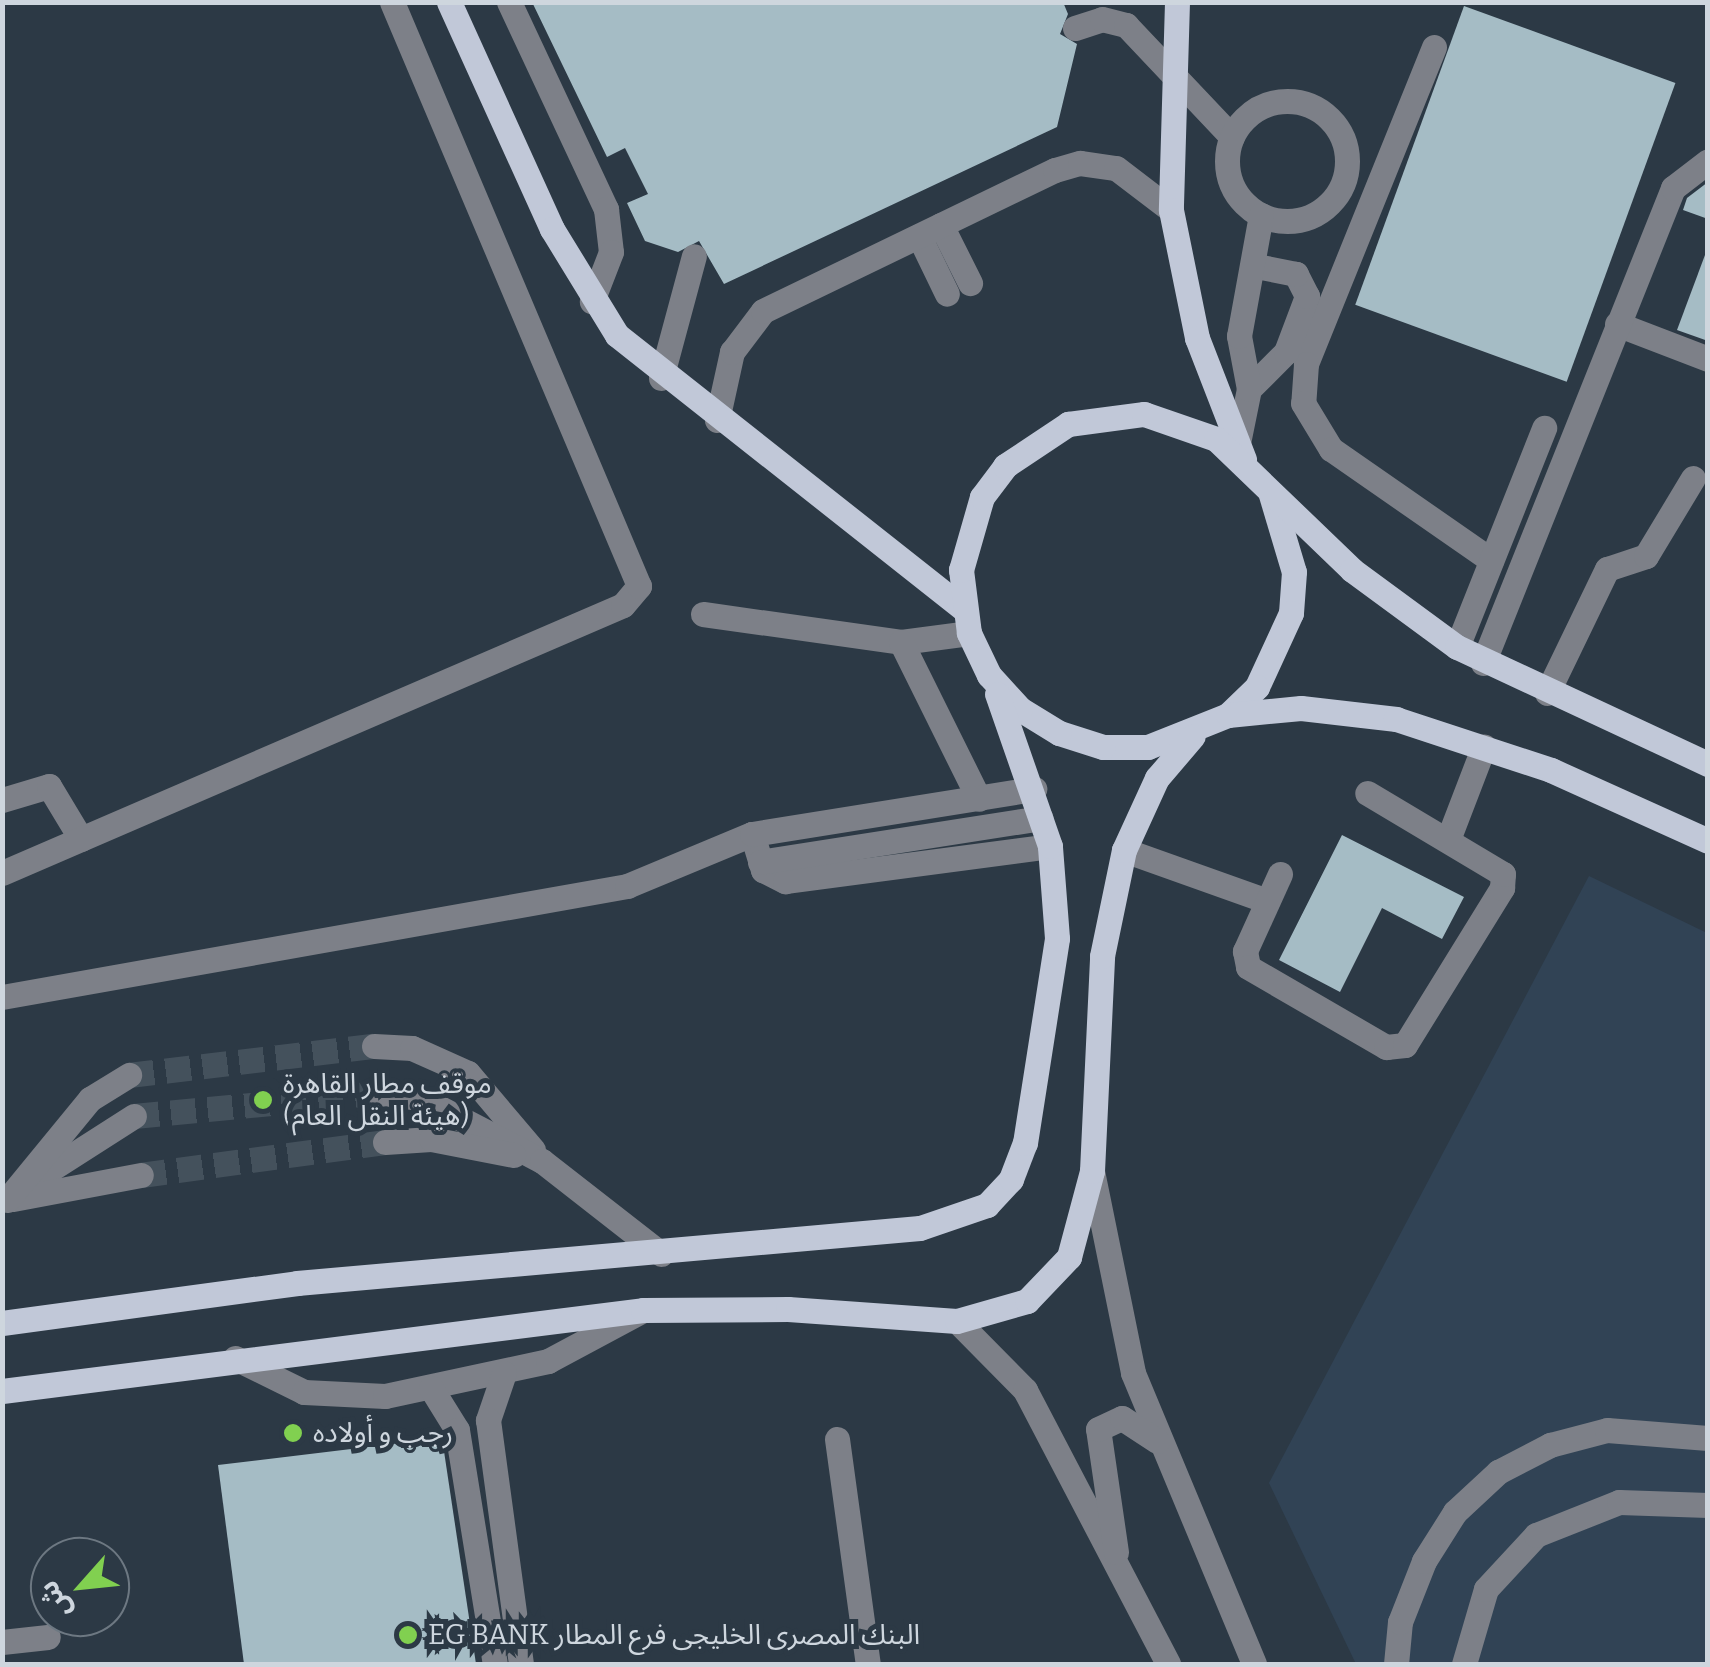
<!DOCTYPE html>
<html>
<head>
<meta charset="utf-8">
<style>
	body { margin:0 }
	#map { position:relative; width:1710px; height:1667px; overflow:hidden; background:#2c3945; font-family:Bitter,"Noto Sans Arabic",serif }
	div>[style] { position:absolute }
	[style*='--x'] { left:calc(var(--x)*1px); top:calc(var(--y)*1px); width:calc(var(--w)*1px); rotate:calc(var(--a)*1deg) }
	.built>* { inset:0; background:#314355 }
	.building>* { inset:0; background:#a5bcc5; transform-origin:0 0 }
	.minor-tunnel>* { height:25px; margin-top:-12.5px; transform-origin:0; background:repeating-linear-gradient(90deg,#44515c 0 25px,transparent 0 37px) }
	.minor>* { height:25px; margin:-12.5px; padding:0 12.5px; transform-origin:12.5px; border-radius:12.5px; background:#7d8088 }
	.minor>.ring { margin:-12.5px; padding:0; box-sizing:content-box; background:none; border:25px solid #7d8088; border-radius:50% }
	.major>* { height:25px; margin:-12.5px; padding:0 12.5px; transform-origin:12.5px; border-radius:12.5px; background:#c1c8d8 }
	.dots>* { width:28px; height:28px; translate:-50% -50%; box-sizing:border-box; border:5px solid #2c3945; border-radius:50% }
	span { translate:-50% -50%; white-space:nowrap; text-align:center; line-height:1.15; -webkit-text-stroke:10px #2c3945; paint-order:stroke }
	.poi-label { font-size:28px; color:#ced6de }
	.left { translate:0 -50%; text-align:left }
	.frame { position:absolute; inset:0; border:5px solid #ced6de; pointer-events:none }
	.north { position:absolute; left:30px; top:1537px; width:100px; height:100px; box-sizing:border-box; background:#2c3945; border:2px solid #6d7882; border-radius:50%; rotate:243deg; font-size:28px; font-weight:700; line-height:40px; text-align:center; color:#ced6de }
	.north::after { content:''; display:block; margin:auto; width:35px; height:45px; background:#81d050; clip-path:polygon(50% 0,100% 100%,50% 72%,0 100%) }
</style>
</head>
<body>
<div id="map">
	<div class="built">
		<div style="clip-path:polygon(1589px 876px,1707px 933px,1707px 1664px,1356px 1664px,1269px 1483px)"></div>
	</div>
	<div class="building">
		<div style="clip-path:polygon(532px 2px,1063px 2px,1068px 14px,1060px 34px,1077px 44px,1057px 127px,724px 284px,699px 241px,678px 252px,645px 241px,627px 203px,648px 194px,625px 148px,607px 157px)"></div>
		<div style="left:1464px;top:6px;width:225px;height:318px;rotate:20deg"></div>
		<div style="clip-path:polygon(1708px 182px,1708px 219px,1683px 210px,1687px 198px)"></div>
		<div style="clip-path:polygon(1705px 255px,1708px 255px,1708px 341px,1677px 330px)"></div>
		<div style="clip-path:polygon(1342px 835px,1464px 897px,1442px 939px,1382px 908px,1340px 992px,1279px 960px)"></div>
		<div style="clip-path:polygon(442px 1438px,476px 1664px,244px 1664px,218px 1465px)"></div>
	</div>
	<div class="minor-tunnel">
		<div style="--x:129;--y:1075;--w:247;--a:-6.8"></div>
		<div style="--x:134;--y:1116;--w:246;--a:-5.4"></div>
		<div style="--x:141;--y:1175;--w:246;--a:-7.7"></div>
	</div>
	<div class="minor">
		<div style="--x:509;--y:2;--w:229;--a:64.9"></div>
		<div style="--x:606;--y:209;--w:43;--a:83.4"></div>
		<div style="--x:611;--y:252;--w:53;--a:111.2"></div>
		<div style="--x:1075;--y:28;--w:28;--a:-18"></div>
		<div style="--x:1102;--y:19;--w:25;--a:14"></div>
		<div style="--x:1126;--y:25;--w:154;--a:46.6"></div>
		<div style="--x:1434;--y:47;--w:342;--a:112"></div>
		<div style="--x:1306;--y:364;--w:39;--a:94"></div>
		<div style="--x:1303;--y:403;--w:54;--a:58.7"></div>
		<div style="--x:1331;--y:449;--w:195;--a:34.8"></div>
		<div class="ring" style="left:1227px;top:101px;width:95px;height:95px"></div>
		<div style="--x:941;--y:225;--w:65;--a:63.4"></div>
		<div style="--x:919;--y:236;--w:64;--a:64.2"></div>
		<div style="--x:1617;--y:324;--w:97;--a:21"></div>
		<div style="--x:661;--y:378;--w:126;--a:-74.9"></div>
		<div style="--x:1249;--y:389;--w:52;--a:-45"></div>
		<div style="--x:1286;--y:352;--w:60;--a:-69.4"></div>
		<div style="--x:1307;--y:296;--w:25;--a:-117"></div>
		<div style="--x:1296;--y:274;--w:41;--a:-168.7"></div>
		<div style="--x:717;--y:420;--w:70;--a:-77.6"></div>
		<div style="--x:732;--y:352;--w:51;--a:-52.9"></div>
		<div style="--x:763;--y:311;--w:324;--a:-25.8"></div>
		<div style="--x:1055;--y:170;--w:26;--a:-16"></div>
		<div style="--x:1080;--y:163;--w:36;--a:8"></div>
		<div style="--x:1116;--y:168;--w:69;--a:37.4"></div>
		<div style="--x:1238;--y:443;--w:55;--a:-78.5"></div>
		<div style="--x:1249;--y:389;--w:54;--a:-100.7"></div>
		<div style="--x:1239;--y:336;--w:123;--a:-79.7"></div>
		<div style="--x:703;--y:614;--w:200;--a:8"></div>
		<div style="--x:901;--y:642;--w:69;--a:-7.5"></div>
		<div style="--x:901;--y:642;--w:175;--a:63.6"></div>
		<div style="--x:1457;--y:647;--w:236;--a:-68.3"></div>
		<div style="--x:1483;--y:663;--w:512;--a:-68.2"></div>
		<div style="--x:1673;--y:188;--w:44;--a:-37.6"></div>
		<div style="--x:1547;--y:693;--w:138;--a:-64.2"></div>
		<div style="--x:1607;--y:569;--w:41;--a:-18.4"></div>
		<div style="--x:1646;--y:556;--w:91;--a:-58.9"></div>
		<div style="--x:2;--y:800;--w:49;--a:-16.6"></div>
		<div style="--x:49;--y:786;--w:62;--a:58.9"></div>
		<div style="--x:752;--y:834;--w:38;--a:73"></div>
		<div style="--x:763;--y:870;--w:25;--a:27"></div>
		<div style="--x:785;--y:881;--w:267;--a:-7.5"></div>
		<div style="--x:1449;--y:837;--w:97;--a:-69"></div>
		<div style="--x:1124;--y:850;--w:152;--a:19.6"></div>
		<div style="--x:760;--y:862;--w:284;--a:-8.9"></div>
		<div style="--x:2;--y:873;--w:676;--a:-23.34"></div>
		<div style="--x:623;--y:605;--w:25;--a:-50"></div>
		<div style="--x:639;--y:586;--w:634;--a:-112.93"></div>
		<div style="--x:1280;--y:874;--w:85;--a:114.4"></div>
		<div style="--x:1245;--y:951;--w:16;--a:79"></div>
		<div style="--x:1248;--y:967;--w:160;--a:30.1"></div>
		<div style="--x:1386;--y:1047;--w:19;--a:-6"></div>
		<div style="--x:1405;--y:1045;--w:185;--a:-58.3"></div>
		<div style="--x:1502;--y:888;--w:14;--a:-86"></div>
		<div style="--x:1503;--y:874;--w:158;--a:-149.2"></div>
		<div style="--x:2;--y:997;--w:635;--a:-10.07"></div>
		<div style="--x:627;--y:886;--w:135;--a:-22.6"></div>
		<div style="--x:752;--y:834;--w:286;--a:-9.1"></div>
		<div style="--x:374;--y:1046;--w:38;--a:3"></div>
		<div style="--x:412;--y:1048;--w:61;--a:24.1"></div>
		<div style="--x:468;--y:1073;--w:101;--a:49.8"></div>
		<div style="--x:379;--y:1093;--w:42;--a:6.8"></div>
		<div style="--x:421;--y:1098;--w:136;--a:27.5"></div>
		<div style="--x:542;--y:1161;--w:151;--a:38"></div>
		<div style="--x:385;--y:1142;--w:46;--a:-3.7"></div>
		<div style="--x:431;--y:1139;--w:84;--a:11"></div>
		<div style="--x:1092;--y:1171;--w:206;--a:78.5"></div>
		<div style="--x:1133;--y:1373;--w:315;--a:67.4"></div>
		<div style="--x:37;--y:1178;--w:115;--a:-32.6"></div>
		<div style="--x:13;--y:1199;--w:130;--a:-10.6"></div>
		<div style="--x:7;--y:1200;--w:131;--a:-50.6"></div>
		<div style="--x:90;--y:1099;--w:46;--a:-31.6"></div>
		<div style="--x:957;--y:1321;--w:97;--a:45.4"></div>
		<div style="--x:1025;--y:1390;--w:309;--a:62.4"></div>
		<div style="--x:235;--y:1358;--w:77;--a:26.2"></div>
		<div style="--x:304;--y:1392;--w:81;--a:2.8"></div>
		<div style="--x:385;--y:1396;--w:167;--a:-12.1"></div>
		<div style="--x:548;--y:1361;--w:108;--a:-28.2"></div>
		<div style="--x:504;--y:1373;--w:50;--a:108.8"></div>
		<div style="--x:488;--y:1420;--w:246;--a:82.3"></div>
		<div style="--x:431;--y:1388;--w:49;--a:58.2"></div>
		<div style="--x:457;--y:1430;--w:237;--a:80.8"></div>
		<div style="--x:837;--y:1439;--w:227;--a:82.2"></div>
		<div style="--x:1116;--y:1552;--w:124;--a:-98.3"></div>
		<div style="--x:1098;--y:1429;--w:26;--a:-25"></div>
		<div style="--x:1122;--y:1418;--w:42;--a:33.3"></div>
		<div style="--x:2;--y:1642;--w:46;--a:-6.2"></div>
		<div style="--x:1396;--y:1664;--w:42;--a:-84.6"></div>
		<div style="--x:1400;--y:1622;--w:66;--a:-68.5"></div>
		<div style="--x:1424;--y:1561;--w:58;--a:-57.7"></div>
		<div style="--x:1455;--y:1512;--w:59;--a:-42.9"></div>
		<div style="--x:1498;--y:1472;--w:59;--a:-27.4"></div>
		<div style="--x:1550;--y:1445;--w:59;--a:-14.7"></div>
		<div style="--x:1607;--y:1430;--w:101;--a:4.5"></div>
		<div style="--x:1464;--y:1664;--w:78;--a:-73.7"></div>
		<div style="--x:1486;--y:1589;--w:74;--a:-47.2"></div>
		<div style="--x:1536;--y:1535;--w:89;--a:-21.7"></div>
		<div style="--x:1619;--y:1502;--w:89;--a:1.9"></div>
	</div>
	<div class="major">
		<div style="--x:449;--y:2;--w:249;--a:65.6"></div>
		<div style="--x:552;--y:229;--w:124;--a:58.5"></div>
		<div style="--x:617;--y:335;--w:441;--a:38.3"></div>
		<div style="--x:1177;--y:2;--w:208;--a:91.7"></div>
		<div style="--x:1171;--y:210;--w:131;--a:78.5"></div>
		<div style="--x:1197;--y:338;--w:130;--a:68.8"></div>
		<div style="--x:1271;--y:495;--w:80;--a:73.4"></div>
		<div style="--x:1294;--y:572;--w:41;--a:94.2"></div>
		<div style="--x:1291;--y:613;--w:81;--a:114.7"></div>
		<div style="--x:1257;--y:687;--w:40;--a:136"></div>
		<div style="--x:1228;--y:715;--w:86;--a:158.2"></div>
		<div style="--x:1148;--y:747;--w:45;--a:180"></div>
		<div style="--x:1103;--y:747;--w:46;--a:-162.3"></div>
		<div style="--x:1059;--y:733;--w:46;--a:-148.4"></div>
		<div style="--x:1020;--y:709;--w:46;--a:-132.4"></div>
		<div style="--x:989;--y:675;--w:47;--a:-115.5"></div>
		<div style="--x:969;--y:633;--w:64;--a:-97.2"></div>
		<div style="--x:961;--y:570;--w:76;--a:-74"></div>
		<div style="--x:982;--y:497;--w:39;--a:-53"></div>
		<div style="--x:1005;--y:466;--w:76;--a:-33.7"></div>
		<div style="--x:1068;--y:424;--w:77;--a:-7.5"></div>
		<div style="--x:1144;--y:414;--w:76;--a:19.1"></div>
		<div style="--x:1216;--y:439;--w:189;--a:43.9"></div>
		<div style="--x:1352;--y:570;--w:130;--a:36.3"></div>
		<div style="--x:1457;--y:647;--w:277;--a:25"></div>
		<div style="--x:1228;--y:715;--w:73;--a:-5.5"></div>
		<div style="--x:1301;--y:708;--w:96;--a:6.6"></div>
		<div style="--x:1396;--y:719;--w:163;--a:18.2"></div>
		<div style="--x:1551;--y:770;--w:172;--a:24.3"></div>
		<div style="--x:2;--y:1323;--w:298;--a:-7.7"></div>
		<div style="--x:297;--y:1283;--w:625;--a:-5.05"></div>
		<div style="--x:920;--y:1228;--w:71;--a:-18.9"></div>
		<div style="--x:987;--y:1205;--w:35;--a:-47"></div>
		<div style="--x:1011;--y:1179;--w:39;--a:-69"></div>
		<div style="--x:1025;--y:1143;--w:207;--a:-81.1"></div>
		<div style="--x:1057;--y:938;--w:92;--a:-94.4"></div>
		<div style="--x:1050;--y:846;--w:161;--a:-109.2"></div>
		<div style="--x:2;--y:1391;--w:646;--a:-7.2"></div>
		<div style="--x:643;--y:1310;--w:145;--a:-0.4"></div>
		<div style="--x:788;--y:1309;--w:169;--a:4.1"></div>
		<div style="--x:957;--y:1321;--w:73;--a:-15.9"></div>
		<div style="--x:1027;--y:1301;--w:61;--a:-46.3"></div>
		<div style="--x:1069;--y:1257;--w:89;--a:-75"></div>
		<div style="--x:1092;--y:1171;--w:215;--a:-87.3"></div>
		<div style="--x:1102;--y:956;--w:108;--a:-78.3"></div>
		<div style="--x:1124;--y:850;--w:79;--a:-65.4"></div>
		<div style="--x:1157;--y:778;--w:55;--a:-49.4"></div>
	</div>
	<div class="dots">
		<div style="left:263px;top:1100px;background:#81d050"></div>
		<div style="left:293px;top:1433px;background:#81d050"></div>
		<div style="left:408px;top:1635px;background:#81d050"></div>
	</div>
	<div class="poi-label">
		<span class="left" style="left:283px;top:1100px">موقف مطار القاهرة<br>(هيئة النقل العام)</span>
		<span class="left" style="left:313px;top:1433px">رجب و أولاده</span>
		<span class="left" style="left:428px;top:1635px">EG BANK البنك المصرى الخليجى فرع المطار</span>
	</div>
	<div class="frame"></div>
	<div class="north">ش</div>
</div>
</body>
</html>
